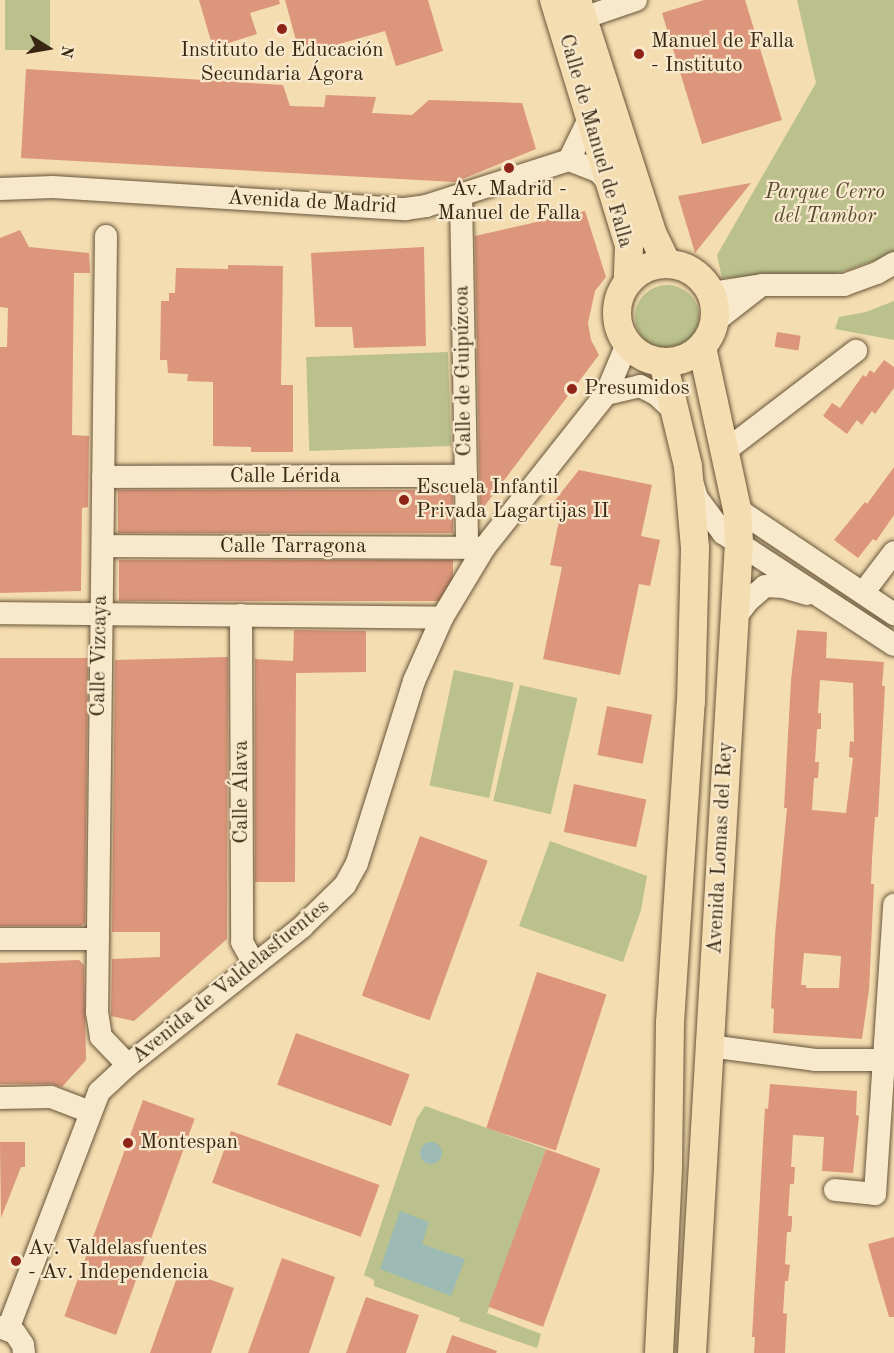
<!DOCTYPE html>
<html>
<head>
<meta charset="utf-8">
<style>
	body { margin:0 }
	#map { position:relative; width:894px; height:1353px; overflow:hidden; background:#f4ddb0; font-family:"Old Standard TT",serif }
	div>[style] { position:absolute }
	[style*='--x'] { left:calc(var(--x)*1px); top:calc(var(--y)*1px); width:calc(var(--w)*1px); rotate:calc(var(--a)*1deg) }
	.green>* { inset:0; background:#bac18c; transform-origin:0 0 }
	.round { border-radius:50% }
	.water>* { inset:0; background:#9ebab4 }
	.building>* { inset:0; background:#dc967b; transform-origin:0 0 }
	.roads { filter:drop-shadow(0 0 2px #67543a) drop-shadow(0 0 2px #67543a) }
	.minor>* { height:22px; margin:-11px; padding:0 11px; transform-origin:11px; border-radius:11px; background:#f8e9cc }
	.major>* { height:28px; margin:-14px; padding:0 14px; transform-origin:14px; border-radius:14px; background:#f4ddb0 }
	.major>.ring { margin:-14px; padding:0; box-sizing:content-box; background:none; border:28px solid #f4ddb0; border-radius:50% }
	.dots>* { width:16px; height:16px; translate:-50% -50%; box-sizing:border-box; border:3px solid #f8e9cc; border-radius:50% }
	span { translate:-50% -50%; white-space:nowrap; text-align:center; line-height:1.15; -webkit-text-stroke:4.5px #f8e9cc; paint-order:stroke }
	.poi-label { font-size:21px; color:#382613 }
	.left { translate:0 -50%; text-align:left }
	.street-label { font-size:21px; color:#382613 }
	.park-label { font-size:21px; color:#584d31; font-style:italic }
	.north { position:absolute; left:18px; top:18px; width:60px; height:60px; -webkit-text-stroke:4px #f8e9cc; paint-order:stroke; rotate:101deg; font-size:16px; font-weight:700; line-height:24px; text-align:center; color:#382613 }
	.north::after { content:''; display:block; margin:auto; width:21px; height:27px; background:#382613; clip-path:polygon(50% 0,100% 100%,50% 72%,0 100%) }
</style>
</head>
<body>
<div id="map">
	<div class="green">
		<div style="left:5px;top:0;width:45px;height:50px"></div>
		<div style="clip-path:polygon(797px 0,894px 0,894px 254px,832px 275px,722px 278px,717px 255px,816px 83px)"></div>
		<div class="round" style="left:635px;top:285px;width:64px;height:64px"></div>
		<div style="clip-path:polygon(894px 301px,894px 340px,835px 329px,839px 317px,866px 312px)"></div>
		<div style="left:448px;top:352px;width:94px;height:142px;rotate:88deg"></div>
		<div style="left:454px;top:670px;width:61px;height:118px;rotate:12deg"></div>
		<div style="left:520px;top:685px;width:59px;height:119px;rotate:13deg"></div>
		<div style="clip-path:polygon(550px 841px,647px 876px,641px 910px,623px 962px,519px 926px)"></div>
		<div style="clip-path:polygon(425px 1106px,546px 1149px,487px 1313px,541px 1334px,537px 1348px,459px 1321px,460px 1318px,374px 1286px,374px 1280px,364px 1275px,417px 1118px)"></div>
	</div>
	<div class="water">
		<div class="round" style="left:420px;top:1142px;width:22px;height:22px"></div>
		<div style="clip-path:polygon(400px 1211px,429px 1222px,422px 1244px,465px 1259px,451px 1296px,380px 1269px)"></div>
	</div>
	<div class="building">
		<div style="clip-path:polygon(199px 0,279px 0,280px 4px,250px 13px,257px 34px,213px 48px)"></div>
		<div style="clip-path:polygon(285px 0,428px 0,443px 51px,396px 66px,385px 31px,300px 55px)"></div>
		<div style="clip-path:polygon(704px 0,745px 0,782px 120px,702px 144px,662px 13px)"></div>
		<div style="clip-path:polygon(26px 69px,283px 85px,290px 106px,324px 107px,326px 95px,376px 97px,372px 113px,412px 115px,429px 100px,522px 103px,536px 149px,455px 182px,21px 158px)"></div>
		<div style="clip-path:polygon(751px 183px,695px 253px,678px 196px)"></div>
		<div style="clip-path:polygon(585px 211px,606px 277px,595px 291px,588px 323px,591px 340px,599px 355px,480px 512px,475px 236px)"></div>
		<div style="clip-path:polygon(20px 230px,29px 247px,89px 253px,90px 273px,74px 273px,72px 435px,89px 436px,88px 507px,82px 508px,81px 591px,0 593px,0 347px,7px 347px,8px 308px,0 307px,0 238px)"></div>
		<div style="clip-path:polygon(424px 247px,426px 346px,354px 348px,352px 327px,315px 327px,311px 253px)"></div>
		<div style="clip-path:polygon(228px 265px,283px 266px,281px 385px,293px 385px,293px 452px,251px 452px,251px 447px,213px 446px,213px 382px,187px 381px,188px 374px,168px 373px,167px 360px,160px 360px,161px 301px,169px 301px,169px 293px,175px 293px,176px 268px,228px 269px)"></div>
		<div style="left:777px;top:332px;width:24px;height:15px;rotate:9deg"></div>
		<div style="clip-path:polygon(884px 360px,894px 367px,894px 388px,875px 414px,872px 411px,862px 425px,857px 420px,847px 434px,823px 416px,832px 403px,840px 408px,863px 375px,866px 377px,870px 370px,874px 373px)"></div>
		<div style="clip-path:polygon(894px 467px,894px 515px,876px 541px,873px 539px,858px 558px,834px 540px,865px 502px,867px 504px)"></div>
		<div style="clip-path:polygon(579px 470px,652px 485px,641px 536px,660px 540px,650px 586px,639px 584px,620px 675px,543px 659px,562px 567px,550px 565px,562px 506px,552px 504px)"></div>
		<div style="left:118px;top:490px;width:335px;height:43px"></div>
		<div style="left:119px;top:560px;width:334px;height:41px"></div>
		<div style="clip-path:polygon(294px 630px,366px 631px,366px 672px,296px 673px,295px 882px,255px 882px,255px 659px,293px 661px)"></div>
		<div style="clip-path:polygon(evenodd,797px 630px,827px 632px,826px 658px,884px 662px,882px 686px,885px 686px,878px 817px,875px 817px,872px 859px,871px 884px,874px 884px,869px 990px,862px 1039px,773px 1033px,774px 1009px,771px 1008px,775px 935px,787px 808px,784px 808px,791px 680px,797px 630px,820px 680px,853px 683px,854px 742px,850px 741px,849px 757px,853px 758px,846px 813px,812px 810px,814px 778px,818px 778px,819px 762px,815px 762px,817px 729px,821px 729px,821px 713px,818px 713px,820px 680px,797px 630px,804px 953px,841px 956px,839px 988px,806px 988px,806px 985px,801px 985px,804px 953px)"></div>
		<div style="clip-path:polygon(228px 657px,227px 939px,134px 1021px,111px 1016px,112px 959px,160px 957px,160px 932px,112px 932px,115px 660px)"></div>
		<div style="clip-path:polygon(0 658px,88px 658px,85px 923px,81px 926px,0 926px)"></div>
		<div style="left:607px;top:706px;width:46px;height:50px;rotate:11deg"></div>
		<div style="left:574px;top:784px;width:74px;height:49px;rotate:12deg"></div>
		<div style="left:420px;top:836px;width:72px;height:170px;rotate:20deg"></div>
		<div style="clip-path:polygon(79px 960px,84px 965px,86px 1060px,62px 1087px,51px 1084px,0 1084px,0 963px)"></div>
		<div style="left:537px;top:972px;width:73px;height:164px;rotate:18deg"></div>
		<div style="left:296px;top:1033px;width:121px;height:55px;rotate:20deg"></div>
		<div style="clip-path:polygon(770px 1084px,857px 1091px,856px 1115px,859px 1116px,853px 1173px,822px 1171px,824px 1137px,793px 1135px,791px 1167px,795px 1167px,794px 1184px,790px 1184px,788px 1216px,792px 1216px,792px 1224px,791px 1232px,787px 1232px,785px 1264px,790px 1265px,788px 1281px,785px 1281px,783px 1313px,787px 1314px,785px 1353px,754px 1353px,755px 1337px,752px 1337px,765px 1108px,768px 1109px)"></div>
		<div style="left:143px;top:1100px;width:55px;height:230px;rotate:20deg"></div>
		<div style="left:231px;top:1131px;width:158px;height:55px;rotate:20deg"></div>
		<div style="clip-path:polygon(0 1142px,25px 1142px,25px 1167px,21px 1167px,1px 1218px)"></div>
		<div style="left:546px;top:1149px;width:58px;height:168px;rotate:20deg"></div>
		<div style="clip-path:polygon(894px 1237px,894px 1317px,889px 1317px,868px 1244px)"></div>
		<div style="clip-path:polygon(282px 1258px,335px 1277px,309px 1353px,248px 1353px)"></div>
		<div style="clip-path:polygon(180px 1269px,234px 1288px,211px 1353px,150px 1353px)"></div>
		<div style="clip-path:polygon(366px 1297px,419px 1315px,406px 1353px,346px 1353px)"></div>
		<div style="clip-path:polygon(452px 1335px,497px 1351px,496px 1353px,446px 1353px)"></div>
	</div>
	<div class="roads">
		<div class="minor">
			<div style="--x:583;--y:18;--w:56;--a:-18.8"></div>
			<div style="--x:569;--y:160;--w:48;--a:-64"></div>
			<div style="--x:0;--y:189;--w:53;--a:-2.2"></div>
			<div style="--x:53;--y:187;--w:353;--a:3.6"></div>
			<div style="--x:405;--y:209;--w:21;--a:-8"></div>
			<div style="--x:426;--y:206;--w:150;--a:-17.8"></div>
			<div style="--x:569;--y:160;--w:31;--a:21"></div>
			<div style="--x:598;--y:171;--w:18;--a:47"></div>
			<div style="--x:461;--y:195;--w:353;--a:89"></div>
			<div style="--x:106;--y:236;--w:776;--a:90.66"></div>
			<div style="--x:97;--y:1012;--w:25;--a:81"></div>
			<div style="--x:101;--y:1037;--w:39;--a:46"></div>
			<div style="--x:711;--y:293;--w:53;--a:-8.7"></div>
			<div style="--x:763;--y:285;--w:81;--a:0"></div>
			<div style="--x:844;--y:285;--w:35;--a:-20"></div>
			<div style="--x:877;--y:273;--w:20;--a:-30"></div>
			<div style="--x:714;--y:322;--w:57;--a:-37.9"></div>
			<div style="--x:606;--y:394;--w:35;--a:-13"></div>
			<div style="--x:640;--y:386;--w:18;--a:27"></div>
			<div style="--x:656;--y:394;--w:26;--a:43"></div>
			<div style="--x:725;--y:451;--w:165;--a:-37.4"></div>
			<div style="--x:103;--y:477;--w:363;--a:-0.2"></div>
			<div style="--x:693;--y:485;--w:14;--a:73"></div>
			<div style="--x:697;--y:498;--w:44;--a:53.4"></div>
			<div style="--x:723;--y:533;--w:204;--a:33.2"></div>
			<div style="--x:737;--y:509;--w:189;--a:33.8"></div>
			<div style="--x:103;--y:546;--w:381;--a:0.3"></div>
			<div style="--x:863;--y:593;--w:51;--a:-52.9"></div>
			<div style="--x:0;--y:613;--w:442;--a:0.6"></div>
			<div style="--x:241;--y:615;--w:327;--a:89.8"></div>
			<div style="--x:242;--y:942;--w:26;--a:61"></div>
			<div style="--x:734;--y:619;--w:24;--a:-52"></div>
			<div style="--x:749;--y:600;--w:21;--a:-41"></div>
			<div style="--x:765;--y:586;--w:18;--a:3"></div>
			<div style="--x:783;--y:587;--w:25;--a:16"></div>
			<div style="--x:0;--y:939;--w:98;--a:0"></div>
			<div style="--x:709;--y:1046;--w:107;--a:7.5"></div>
			<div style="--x:815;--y:1060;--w:79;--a:0"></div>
			<div style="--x:0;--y:1098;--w:51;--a:-1.1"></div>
			<div style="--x:51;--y:1097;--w:42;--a:21"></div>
			<div style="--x:835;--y:1190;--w:40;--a:5.7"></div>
			<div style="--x:875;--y:1194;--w:290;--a:-86.2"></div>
			<div style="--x:0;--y:1327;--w:16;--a:22"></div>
			<div style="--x:15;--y:1333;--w:14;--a:56"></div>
			<div style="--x:23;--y:1345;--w:8;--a:83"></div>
			<div style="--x:8;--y:1329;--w:254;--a:-69"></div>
			<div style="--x:99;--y:1092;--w:40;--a:-43"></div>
			<div style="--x:128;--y:1065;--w:222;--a:-38.4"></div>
			<div style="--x:302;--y:927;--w:60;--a:-44.3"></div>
			<div style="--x:345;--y:885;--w:25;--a:-61"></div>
			<div style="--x:357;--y:863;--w:191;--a:-72.6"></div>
			<div style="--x:414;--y:681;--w:69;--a:-66"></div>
			<div style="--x:442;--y:618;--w:82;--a:-59"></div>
			<div style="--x:484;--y:548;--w:196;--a:-51.6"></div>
			<div style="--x:606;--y:394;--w:54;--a:-67.2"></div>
		</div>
		<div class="major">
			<div style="--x:554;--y:0;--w:256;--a:73"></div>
			<div style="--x:629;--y:245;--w:37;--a:92"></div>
			<div style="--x:577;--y:0;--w:247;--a:72.1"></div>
			<div style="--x:653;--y:235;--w:32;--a:64"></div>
			<div class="ring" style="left:617px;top:264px;width:70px;height:70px"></div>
			<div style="--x:659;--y:1353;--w:187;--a:-87.2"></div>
			<div style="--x:668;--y:1166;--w:143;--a:-89.2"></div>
			<div style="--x:670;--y:1023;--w:322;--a:-86.3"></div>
			<div style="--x:691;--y:702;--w:154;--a:-88.5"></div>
			<div style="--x:695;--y:548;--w:82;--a:-94.9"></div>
			<div style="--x:688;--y:466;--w:107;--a:-103.5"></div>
			<div style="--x:692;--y:1353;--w:812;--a:-86.68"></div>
			<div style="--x:739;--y:542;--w:33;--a:-93"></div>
			<div style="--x:737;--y:509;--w:166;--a:-102.2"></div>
		</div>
	</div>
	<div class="dots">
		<div style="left:282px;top:29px;background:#8f2418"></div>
		<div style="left:639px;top:54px;background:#8f2418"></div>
		<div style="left:509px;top:168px;background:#8f2418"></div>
		<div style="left:572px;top:389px;background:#8f2418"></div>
		<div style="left:404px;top:500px;background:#8f2418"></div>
		<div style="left:128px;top:1143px;background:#8f2418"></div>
		<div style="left:16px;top:1261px;background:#8f2418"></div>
	</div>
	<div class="poi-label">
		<span class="left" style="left:651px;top:54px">Manuel de Falla<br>- Instituto</span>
		<span style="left:282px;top:63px">Instituto de Educación<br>Secundaria Ágora</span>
		<span style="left:509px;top:202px">Av. Madrid -<br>Manuel de Falla</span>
		<span class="left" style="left:584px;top:389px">Presumidos</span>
		<span class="left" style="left:416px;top:500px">Escuela Infantil<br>Privada Lagartijas II</span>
		<span class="left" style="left:140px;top:1143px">Montespan</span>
		<span class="left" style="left:28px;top:1261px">Av. Valdelasfuentes<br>- Av. Independencia</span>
	</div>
	<div class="street-label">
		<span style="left:595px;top:141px;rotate:74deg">Calle de Manuel de Falla</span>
		<span style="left:312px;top:203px;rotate:3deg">Avenida de Madrid</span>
		<span style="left:464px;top:371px;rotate:-91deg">Calle de Guipúzcoa</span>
		<span style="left:285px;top:477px">Calle Lérida</span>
		<span style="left:293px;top:547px">Calle Tarragona</span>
		<span style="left:100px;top:656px;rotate:-89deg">Calle Vizcaya</span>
		<span style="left:242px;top:792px;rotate:-90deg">Calle Álava</span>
		<span style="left:721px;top:848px;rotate:-87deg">Avenida Lomas del Rey</span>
		<span style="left:231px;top:982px;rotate:-39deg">Avenida de Valdelasfuentes</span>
	</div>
	<div class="park-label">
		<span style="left:825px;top:205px">Parque Cerro<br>del Tambor</span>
	</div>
	<div class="north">N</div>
</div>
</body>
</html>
